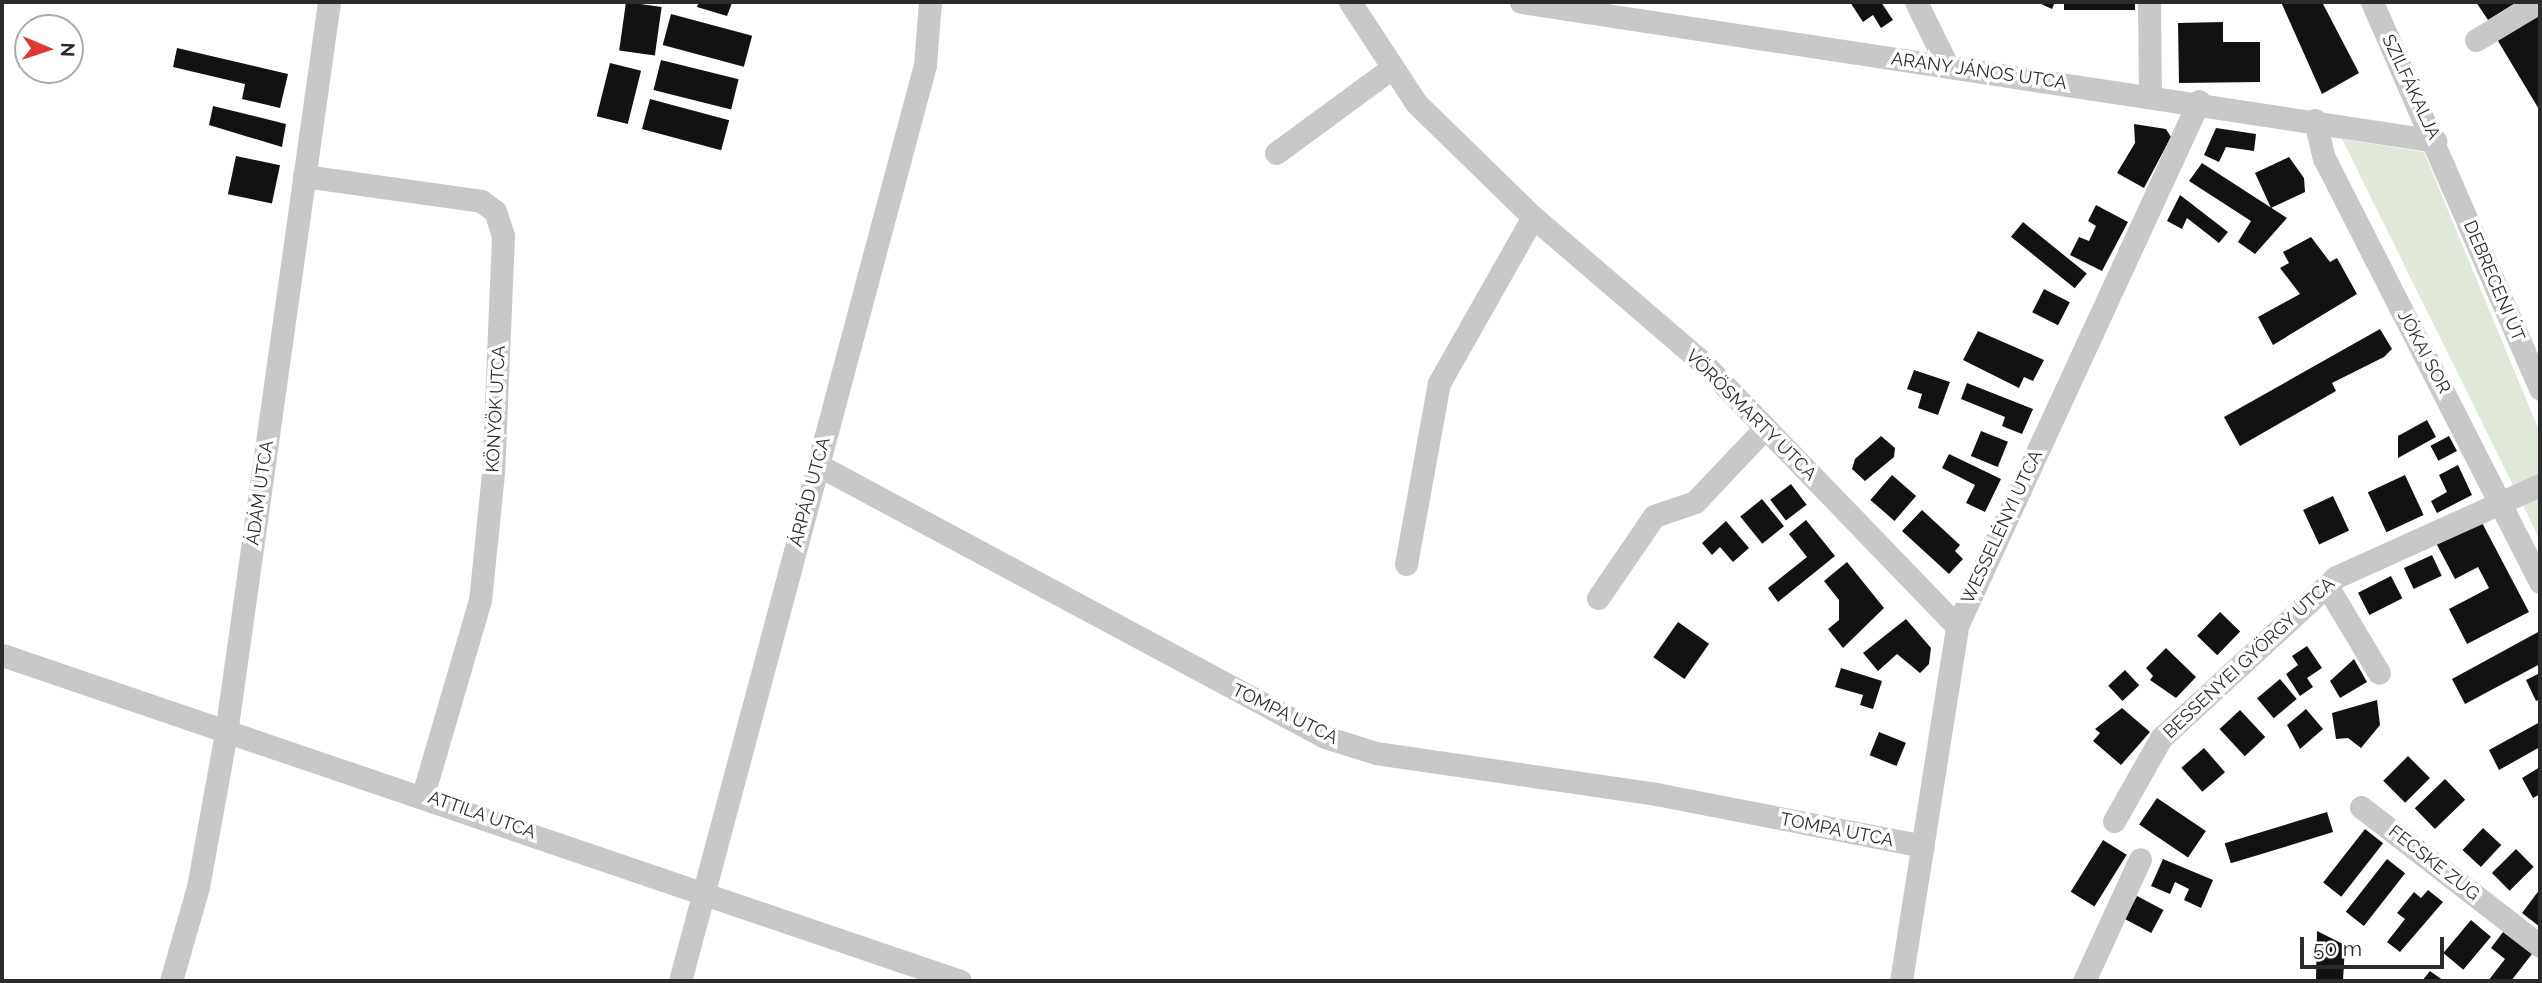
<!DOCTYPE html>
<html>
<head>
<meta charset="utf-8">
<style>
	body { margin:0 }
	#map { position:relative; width:2542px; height:983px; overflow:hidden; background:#fff; font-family:Raleway,sans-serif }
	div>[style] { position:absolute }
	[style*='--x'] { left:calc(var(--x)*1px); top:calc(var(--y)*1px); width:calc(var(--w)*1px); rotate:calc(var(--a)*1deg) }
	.green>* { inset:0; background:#e0e9d9 }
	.building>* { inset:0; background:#121212; transform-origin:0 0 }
	.minor>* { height:23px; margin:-11.5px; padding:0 11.5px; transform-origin:11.5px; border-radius:11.5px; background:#c8c8c8 }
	span { translate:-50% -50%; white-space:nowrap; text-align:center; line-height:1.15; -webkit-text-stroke:7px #fff; paint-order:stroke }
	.street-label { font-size:18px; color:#2b2b2b }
	.frame { position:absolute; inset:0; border:4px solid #2b2b2b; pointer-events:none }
	.north { position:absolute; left:14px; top:14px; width:70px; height:70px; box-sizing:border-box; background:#fff; border:2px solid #aaa; border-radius:50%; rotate:92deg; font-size:19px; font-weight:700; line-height:28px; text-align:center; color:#2b2b2b }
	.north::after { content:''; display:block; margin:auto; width:24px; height:32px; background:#de3832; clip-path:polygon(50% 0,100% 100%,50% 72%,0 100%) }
	.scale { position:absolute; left:2300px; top:937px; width:144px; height:32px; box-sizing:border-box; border:4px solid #2b2b2b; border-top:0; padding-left:9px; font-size:21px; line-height:24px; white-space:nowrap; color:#2b2b2b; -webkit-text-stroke:5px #fff; paint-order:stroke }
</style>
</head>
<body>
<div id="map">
	<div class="green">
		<div style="clip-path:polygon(2342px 139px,2424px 152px,2540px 433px,2540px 540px)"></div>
	</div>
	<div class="building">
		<div style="left:626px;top:2px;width:36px;height:49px;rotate:8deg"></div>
		<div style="clip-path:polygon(699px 2px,728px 2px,732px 3px,727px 16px,697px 7px)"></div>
		<div style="clip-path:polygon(1850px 2px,1881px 2px,1893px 20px,1881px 28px,1873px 15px,1863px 22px)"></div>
		<div style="clip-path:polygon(2037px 2px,2055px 2px,2052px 9px)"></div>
		<div style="left:2064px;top:2px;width:71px;height:8px"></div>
		<div style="clip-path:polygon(2281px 2px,2322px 2px,2359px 73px,2322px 94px)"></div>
		<div style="clip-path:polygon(2476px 2px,2517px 2px,2488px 20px)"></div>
		<div style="clip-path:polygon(2540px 8px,2540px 111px,2495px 36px)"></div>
		<div style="left:671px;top:14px;width:84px;height:32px;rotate:15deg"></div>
		<div style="clip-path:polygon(2223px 22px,2223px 42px,2260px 42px,2260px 82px,2179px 83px,2178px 23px)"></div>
		<div style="clip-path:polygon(177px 48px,288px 74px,280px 108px,242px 99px,245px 84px,173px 67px)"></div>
		<div style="left:661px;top:60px;width:80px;height:31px;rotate:14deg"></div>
		<div style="left:610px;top:63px;width:32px;height:55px;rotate:14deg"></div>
		<div style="left:650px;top:99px;width:82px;height:31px;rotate:15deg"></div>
		<div style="clip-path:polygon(213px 106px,286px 124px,282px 147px,209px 125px)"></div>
		<div style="clip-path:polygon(2134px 124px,2166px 129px,2171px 137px,2144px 188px,2117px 173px,2135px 143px)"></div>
		<div style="clip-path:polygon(2216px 128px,2256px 134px,2254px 151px,2226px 147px,2219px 162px,2204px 155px)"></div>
		<div style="left:236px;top:156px;width:45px;height:39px;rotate:12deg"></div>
		<div style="clip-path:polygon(2289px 157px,2304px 178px,2305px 192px,2271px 208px,2255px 173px)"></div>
		<div style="clip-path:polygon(2202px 163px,2287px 218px,2255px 254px,2238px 242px,2251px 221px,2189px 181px)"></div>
		<div style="clip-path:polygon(2180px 195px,2228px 232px,2219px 243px,2187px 218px,2182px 229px,2167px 221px)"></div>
		<div style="clip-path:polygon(2096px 205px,2128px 222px,2102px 271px,2070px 255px,2079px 237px,2089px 241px,2096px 226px,2088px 221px)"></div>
		<div style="left:2023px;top:222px;width:82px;height:19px;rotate:39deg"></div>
		<div style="clip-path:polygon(2311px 237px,2330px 262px,2337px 258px,2357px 294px,2273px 345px,2258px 317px,2300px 294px,2280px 268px,2289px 263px,2283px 252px)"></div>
		<div style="left:2044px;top:289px;width:29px;height:26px;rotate:27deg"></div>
		<div style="clip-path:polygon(2380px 329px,2392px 349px,2384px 357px,2332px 383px,2336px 391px,2240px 446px,2224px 417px)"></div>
		<div style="clip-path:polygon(1978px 331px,2044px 360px,2033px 381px,2024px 377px,2019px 388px,1963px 360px)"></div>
		<div style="clip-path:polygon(1914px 370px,1950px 382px,1938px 415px,1918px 408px,1922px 394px,1907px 389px)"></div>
		<div style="clip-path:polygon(1967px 383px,2033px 409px,2022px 434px,2002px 426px,2005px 417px,1961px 399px)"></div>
		<div style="clip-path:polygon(2427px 420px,2436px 437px,2398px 458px,2398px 436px)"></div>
		<div style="left:1981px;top:431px;width:29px;height:27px;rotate:22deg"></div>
		<div style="clip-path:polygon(1881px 436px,1895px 448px,1894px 457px,1865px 481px,1852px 469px,1855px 459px)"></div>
		<div style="left:2449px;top:436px;width:17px;height:21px;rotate:62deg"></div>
		<div style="clip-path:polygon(1949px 454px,2001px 479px,1985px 512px,1966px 503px,1975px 485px,1942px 468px)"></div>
		<div style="clip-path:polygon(2458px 465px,2472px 495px,2437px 513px,2431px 501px,2447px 492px,2439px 475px)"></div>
		<div style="left:1892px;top:475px;width:32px;height:33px;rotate:41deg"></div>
		<div style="left:2405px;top:475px;width:44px;height:41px;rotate:65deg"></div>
		<div style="left:1791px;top:484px;width:26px;height:26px;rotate:53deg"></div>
		<div style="left:2333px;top:496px;width:38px;height:33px;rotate:65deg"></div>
		<div style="left:1762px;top:499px;width:35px;height:28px;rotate:51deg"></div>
		<div style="clip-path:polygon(1922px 510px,1960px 545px,1955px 551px,1963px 559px,1949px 574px,1902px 531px)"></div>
		<div style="clip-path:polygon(2479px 517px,2529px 612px,2467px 644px,2449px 609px,2489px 588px,2478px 567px,2455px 579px,2435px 541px)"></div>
		<div style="clip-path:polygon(1806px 520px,1835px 556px,1778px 602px,1768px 588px,1807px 557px,1789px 534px)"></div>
		<div style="clip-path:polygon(1726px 521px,1749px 548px,1733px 562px,1720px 547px,1712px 555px,1702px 543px)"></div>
		<div style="left:2432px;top:555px;width:23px;height:31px;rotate:65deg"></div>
		<div style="clip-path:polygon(1847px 562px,1884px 608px,1843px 648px,1828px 629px,1839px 620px,1839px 600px,1824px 581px)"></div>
		<div style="left:2391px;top:576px;width:25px;height:37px;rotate:63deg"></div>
		<div style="left:2220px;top:612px;width:28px;height:33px;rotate:44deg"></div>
		<div style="clip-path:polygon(1906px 619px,1931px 648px,1929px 664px,1920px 673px,1897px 654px,1878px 671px,1863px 653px)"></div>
		<div style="left:1678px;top:622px;width:38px;height:43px;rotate:35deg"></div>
		<div style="clip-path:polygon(2540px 631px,2540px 664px,2465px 704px,2452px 679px)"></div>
		<div style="clip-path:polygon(2307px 646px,2322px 668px,2307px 678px,2313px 687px,2300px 696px,2286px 674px,2298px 665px,2292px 656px)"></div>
		<div style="clip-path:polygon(2166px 648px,2196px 677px,2176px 698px,2150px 680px,2153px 676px,2146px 668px)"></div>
		<div style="clip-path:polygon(2354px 659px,2367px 682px,2340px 698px,2330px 681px)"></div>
		<div style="clip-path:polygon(1841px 668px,1882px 681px,1873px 709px,1860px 705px,1863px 695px,1835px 687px)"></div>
		<div style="left:2125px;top:670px;width:21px;height:23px;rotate:47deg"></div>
		<div style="clip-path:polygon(2540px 673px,2540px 699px,2536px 701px,2526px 680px)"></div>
		<div style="left:2280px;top:679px;width:26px;height:30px;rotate:50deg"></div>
		<div style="clip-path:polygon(2377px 700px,2380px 725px,2361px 748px,2348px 738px,2336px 739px,2332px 713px)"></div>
		<div style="clip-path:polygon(2122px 708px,2150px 732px,2121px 765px,2093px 741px,2100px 733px,2095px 729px)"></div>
		<div style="clip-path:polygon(2306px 709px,2323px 729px,2300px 749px,2287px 725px)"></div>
		<div style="left:2240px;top:710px;width:37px;height:28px;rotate:47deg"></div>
		<div style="clip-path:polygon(2540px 722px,2540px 747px,2499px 770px,2489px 750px)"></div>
		<div style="left:1879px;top:732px;width:29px;height:25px;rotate:22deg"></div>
		<div style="left:2204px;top:748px;width:32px;height:30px;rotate:49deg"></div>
		<div style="left:2408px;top:756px;width:31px;height:35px;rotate:45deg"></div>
		<div style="clip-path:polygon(2540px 767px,2540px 794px,2533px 798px,2522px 778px)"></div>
		<div style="left:2445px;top:779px;width:29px;height:42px;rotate:46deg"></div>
		<div style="left:2157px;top:798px;width:59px;height:32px;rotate:34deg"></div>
		<div style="left:2327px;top:812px;width:21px;height:107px;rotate:73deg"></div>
		<div style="left:2483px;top:828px;width:25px;height:30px;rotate:43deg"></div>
		<div style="left:2365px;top:829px;width:23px;height:68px;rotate:38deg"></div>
		<div style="left:2103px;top:840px;width:28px;height:61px;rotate:32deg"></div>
		<div style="left:2516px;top:849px;width:25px;height:34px;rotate:45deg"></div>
		<div style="clip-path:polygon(2163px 859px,2213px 880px,2201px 908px,2184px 900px,2189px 889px,2175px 882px,2170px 894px,2151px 886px)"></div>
		<div style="left:2387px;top:859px;width:23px;height:67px;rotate:38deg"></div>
		<div style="clip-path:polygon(2540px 889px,2540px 927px,2522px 913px)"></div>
		<div style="clip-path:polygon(2428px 890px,2443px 902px,2400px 952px,2387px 942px,2405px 919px,2397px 913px,2414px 892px,2421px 898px)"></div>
		<div style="left:2137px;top:896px;width:30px;height:26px;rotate:28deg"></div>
		<div style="left:2471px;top:920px;width:26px;height:43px;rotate:40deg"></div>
		<div style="clip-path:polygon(2317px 931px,2345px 945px,2343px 981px,2316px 981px)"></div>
		<div style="clip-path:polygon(2503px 932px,2532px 954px,2511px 981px,2488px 981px,2505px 959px,2491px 948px)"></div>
		<div style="clip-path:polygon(2430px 971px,2444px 981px,2422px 981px)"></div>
	</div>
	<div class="minor">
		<div style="--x:1350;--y:2;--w:121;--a:56.8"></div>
		<div style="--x:1416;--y:103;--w:163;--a:44.3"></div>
		<div style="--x:1533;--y:217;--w:220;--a:40.6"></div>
		<div style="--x:1700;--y:360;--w:370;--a:46"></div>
		<div style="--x:1521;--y:2;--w:925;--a:8.64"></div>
		<div style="--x:1916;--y:2;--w:72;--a:63.8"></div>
		<div style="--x:2149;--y:2;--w:93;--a:89.4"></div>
		<div style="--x:2372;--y:2;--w:422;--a:66.5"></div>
		<div style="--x:2476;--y:40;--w:74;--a:-31.1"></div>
		<div style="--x:2315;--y:120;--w:39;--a:77"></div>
		<div style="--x:2324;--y:158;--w:476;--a:63"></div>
		<div style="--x:1276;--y:153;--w:145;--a:-36.3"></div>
		<div style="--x:304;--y:176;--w:179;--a:8"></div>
		<div style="--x:481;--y:201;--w:17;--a:36"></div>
		<div style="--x:495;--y:211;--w:26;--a:72"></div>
		<div style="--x:503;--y:236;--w:237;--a:92.4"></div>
		<div style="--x:493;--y:473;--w:128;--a:95.8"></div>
		<div style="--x:480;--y:600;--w:203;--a:106.3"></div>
		<div style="--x:818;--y:465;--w:575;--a:28.21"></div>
		<div style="--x:1325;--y:737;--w:53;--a:17.4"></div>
		<div style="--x:1376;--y:753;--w:283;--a:8.3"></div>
		<div style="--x:1656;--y:794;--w:272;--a:11"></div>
		<div style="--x:1406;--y:564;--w:184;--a:-79.7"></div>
		<div style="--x:1439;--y:383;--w:191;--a:-60.5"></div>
		<div style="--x:2327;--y:586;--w:101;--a:59.1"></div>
		<div style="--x:1598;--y:598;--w:99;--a:-55.7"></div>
		<div style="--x:1654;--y:516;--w:43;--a:-18.9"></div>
		<div style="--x:1695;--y:502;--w:102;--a:-46.6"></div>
		<div style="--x:2;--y:655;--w:1012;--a:18.79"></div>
		<div style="--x:2361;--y:807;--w:227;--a:37.8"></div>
		<div style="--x:2114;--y:821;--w:95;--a:-60.5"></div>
		<div style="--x:2161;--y:738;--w:238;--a:-42.6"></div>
		<div style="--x:2336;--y:577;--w:224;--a:-24.3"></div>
		<div style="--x:171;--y:981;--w:98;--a:-74"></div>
		<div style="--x:198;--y:887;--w:157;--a:-79.7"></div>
		<div style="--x:226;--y:733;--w:738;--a:-81.98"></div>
		<div style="--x:680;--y:981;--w:948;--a:-75.03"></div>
		<div style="--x:925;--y:65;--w:63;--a:-85.5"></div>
		<div style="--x:1901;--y:981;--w:359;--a:-81"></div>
		<div style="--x:1957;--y:626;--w:578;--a:-65.25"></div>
		<div style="--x:2084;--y:981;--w:134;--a:-65.3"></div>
	</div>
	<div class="street-label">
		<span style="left:1979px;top:71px;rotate:8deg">ARANY JÁNOS UTCA</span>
		<span style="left:2411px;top:87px;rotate:65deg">SZILFÁKALJA</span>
		<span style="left:2494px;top:281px;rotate:67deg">DEBRECENI ÚT</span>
		<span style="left:2424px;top:352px;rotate:62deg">JÓKAI SOR</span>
		<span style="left:496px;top:409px;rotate:-87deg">KÖNYÖK UTCA</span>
		<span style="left:1751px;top:415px;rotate:45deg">VÖRÖSMARTY UTCA</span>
		<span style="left:810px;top:492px;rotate:-75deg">ÁRPÁD UTCA</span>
		<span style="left:260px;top:493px;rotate:-82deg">ÁDÁM UTCA</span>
		<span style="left:2002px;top:527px;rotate:-65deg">WESSELÉNYI UTCA</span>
		<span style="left:2249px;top:658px;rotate:-43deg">BESSENYEI GYÖRGY UTCA</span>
		<span style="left:1285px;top:714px;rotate:26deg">TOMPA UTCA</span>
		<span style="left:482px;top:815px;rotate:19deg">ATTILA UTCA</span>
		<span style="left:1837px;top:830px;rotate:11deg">TOMPA UTCA</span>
		<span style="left:2434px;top:863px;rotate:38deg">FECSKE ZUG</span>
	</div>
	<div class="frame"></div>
	<div class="north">N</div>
	<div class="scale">50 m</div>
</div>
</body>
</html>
